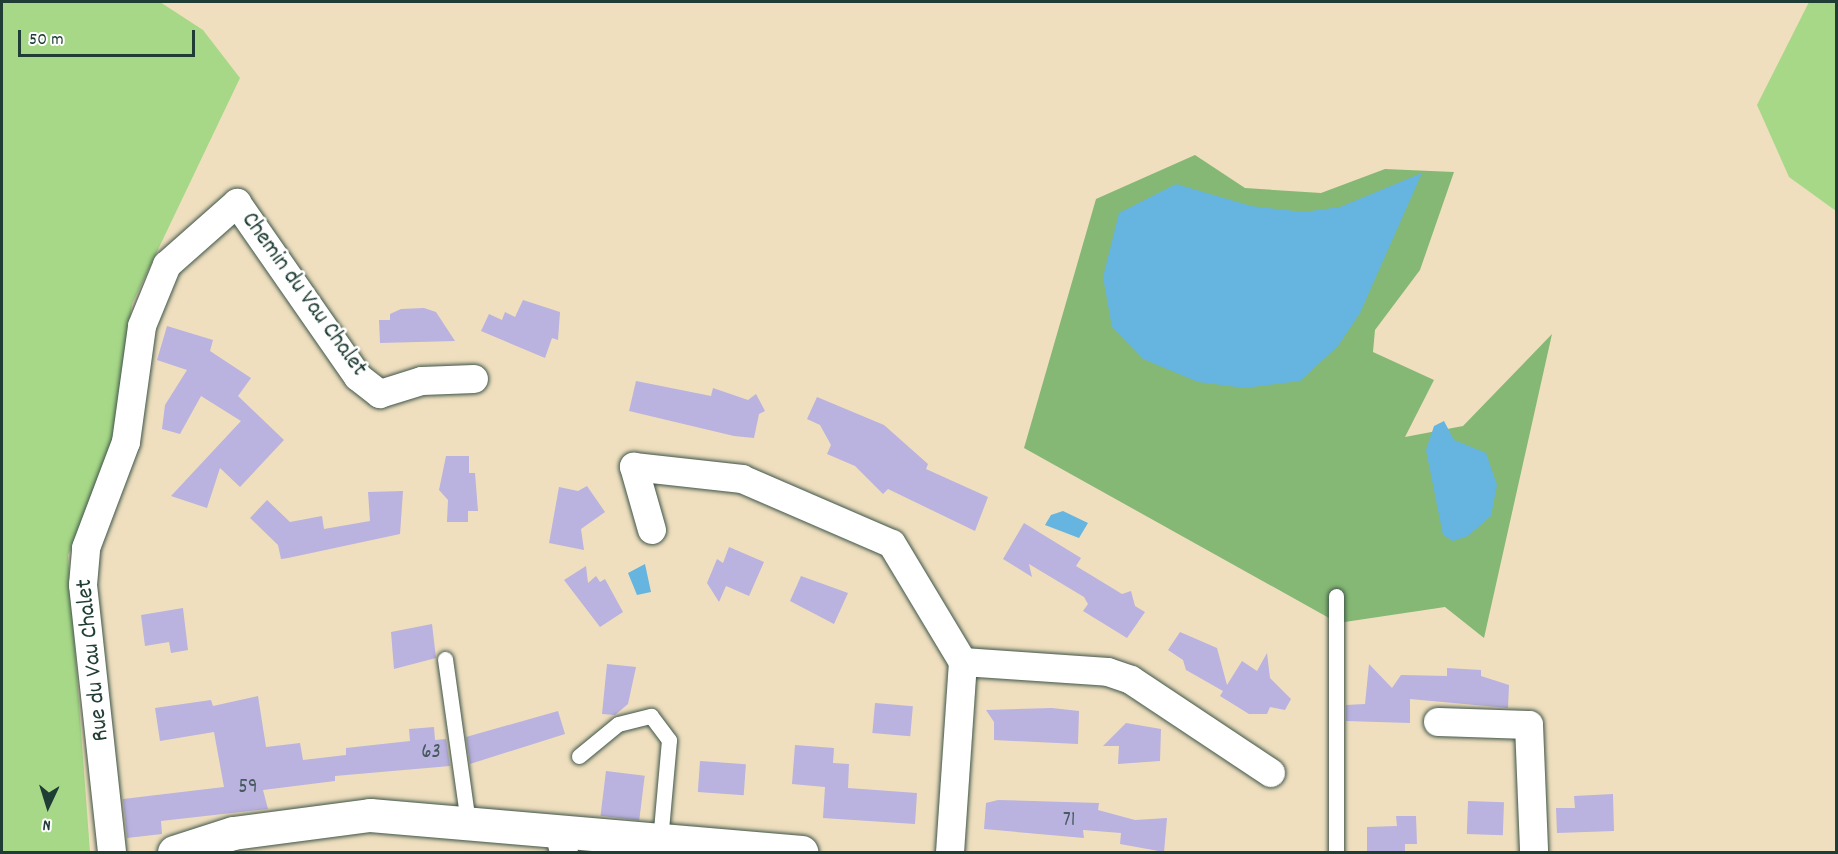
<!DOCTYPE html>
<html>
<head>
<meta charset="utf-8">
<style>
	body { margin:0 }
	#map { position:relative; width:1838px; height:854px; overflow:hidden; background:#efdfbf; font-family:Dekko,sans-serif }
	div>[style] { position:absolute }
	[style*='--x'] { left:calc(var(--x)*1px); top:calc(var(--y)*1px); width:calc(var(--w)*1px); rotate:calc(var(--a)*1deg) }
	.green>* { inset:0; background:#a7d887 }
	.forest>* { inset:0; background:#85b874 }
	.water>* { inset:0; background:#66b4e0 }
	.building>* { inset:0; background:#bab2df; transform-origin:0 0 }
	.roads { filter:drop-shadow(0 0 2px #3e5549) drop-shadow(0 0 2px #3e5549) }
	.service>* { height:15px; margin:-7.5px; padding:0 7.5px; transform-origin:7.5px; border-radius:7.5px; background:#fff }
	.minor>* { height:28px; margin:-14px; padding:0 14px; transform-origin:14px; border-radius:14px; background:#fff }
	.tertiary>* { height:33px; margin:-16.5px; padding:0 16.5px; transform-origin:16.5px; border-radius:16.5px; background:#fff }
	span { translate:-50% -50%; white-space:nowrap; text-align:center; line-height:1.15; -webkit-text-stroke:5px #fff; paint-order:stroke }
	.number-label { font-size:21px; color:#465a5f }
	.number-label span { -webkit-text-stroke-width:0 }
	.street-label { font-size:24px; color:#1f3d34 }
	.frame { position:absolute; inset:0; border:3px solid #1f3d34; pointer-events:none }
	.north { position:absolute; left:18px; top:776px; width:60px; height:60px; -webkit-text-stroke:4px #fff; paint-order:stroke; rotate:184deg; font-size:16px; font-weight:700; line-height:24px; text-align:center; color:#1f3d34 }
	.north::after { content:''; display:block; margin:auto; width:21px; height:27px; background:#1f3d34; clip-path:polygon(50% 0,100% 100%,50% 72%,0 100%) }
	.scale { position:absolute; left:18px; top:30px; width:177px; height:27px; box-sizing:border-box; border:3px solid #1f3d34; border-top:0; padding-left:8px; font-size:18px; line-height:21px; white-space:nowrap; color:#1f3d34; -webkit-text-stroke:4px #fff; paint-order:stroke }
</style>
</head>
<body>
<div id="map">
	<div class="green">
		<div style="clip-path:polygon(2px 2px,160px 2px,203px 30px,240px 78px,132px 304px,109px 471px,68px 555px,90px 852px,2px 852px)"></div>
		<div style="clip-path:polygon(1809px 2px,1836px 2px,1836px 211px,1789px 177px,1757px 105px)"></div>
	</div>
	<div class="forest">
		<div style="clip-path:polygon(1195px 155px,1245px 188px,1321px 193px,1385px 169px,1454px 172px,1420px 270px,1375px 330px,1373px 352px,1434px 380px,1405px 437px,1463px 426px,1552px 334px,1484px 638px,1445px 607px,1338px 623px,1024px 448px,1096px 199px)"></div>
	</div>
	<div class="water">
		<div style="clip-path:polygon(1422px 173px,1360px 313px,1338px 346px,1300px 381px,1245px 388px,1198px 382px,1143px 359px,1112px 327px,1103px 277px,1119px 213px,1176px 184px,1251px 206px,1304px 212px,1340px 207px)"></div>
		<div style="clip-path:polygon(1444px 421px,1454px 440px,1486px 453px,1497px 485px,1491px 516px,1468px 536px,1453px 541px,1443px 535px,1426px 450px,1434px 426px)"></div>
		<div style="clip-path:polygon(1063px 511px,1088px 523px,1079px 538px,1045px 525px,1051px 515px)"></div>
		<div style="clip-path:polygon(645px 564px,651px 592px,637px 595px,628px 573px)"></div>
	</div>
	<div class="building">
		<div style="clip-path:polygon(523px 300px,560px 312px,558px 340px,552px 338px,545px 358px,481px 331px,489px 314px,502px 320px,505px 312px,515px 317px)"></div>
		<div style="clip-path:polygon(424px 308px,436px 312px,455px 341px,380px 343px,379px 320px,390px 320px,390px 314px,401px 309px)"></div>
		<div style="clip-path:polygon(167px 326px,213px 340px,210px 351px,251px 378px,238px 396px,284px 440px,240px 487px,220px 468px,207px 508px,171px 496px,241px 421px,201px 396px,180px 434px,162px 429px,165px 405px,187px 370px,157px 360px)"></div>
		<div style="clip-path:polygon(636px 381px,711px 396px,713px 388px,748px 400px,756px 394px,765px 411px,759px 414px,754px 438px,734px 436px,629px 411px)"></div>
		<div style="clip-path:polygon(817px 397px,884px 425px,928px 464px,926px 469px,988px 497px,975px 531px,888px 489px,883px 494px,855px 466px,827px 454px,831px 445px,820px 425px,807px 419px)"></div>
		<div style="clip-path:polygon(446px 456px,469px 456px,469px 473px,475px 473px,478px 511px,468px 511px,468px 522px,447px 522px,448px 500px,439px 490px)"></div>
		<div style="clip-path:polygon(587px 486px,605px 512px,581px 529px,584px 550px,549px 543px,559px 487px,578px 491px)"></div>
		<div style="clip-path:polygon(403px 491px,400px 534px,288px 558px,281px 559px,278px 545px,250px 518px,267px 500px,290px 522px,322px 516px,324px 529px,370px 521px,368px 492px)"></div>
		<div style="clip-path:polygon(1024px 523px,1081px 558px,1076px 566px,1122px 594px,1131px 591px,1135px 606px,1145px 612px,1127px 638px,1083px 611px,1088px 604px,1084px 597px,1029px 564px,1032px 577px,1003px 559px)"></div>
		<div style="clip-path:polygon(729px 547px,764px 562px,749px 596px,726px 586px,719px 602px,707px 583px,717px 559px,723px 563px)"></div>
		<div style="clip-path:polygon(586px 566px,588px 583px,596px 576px,600px 582px,605px 579px,623px 612px,600px 627px,564px 580px)"></div>
		<div style="clip-path:polygon(801px 576px,848px 593px,834px 624px,790px 601px)"></div>
		<div style="clip-path:polygon(183px 608px,188px 650px,171px 653px,169px 642px,145px 646px,141px 615px)"></div>
		<div style="clip-path:polygon(432px 624px,436px 658px,394px 669px,391px 632px)"></div>
		<div style="clip-path:polygon(1180px 632px,1217px 648px,1227px 685px,1242px 661px,1257px 671px,1267px 653px,1270px 678px,1291px 699px,1285px 710px,1270px 707px,1267px 714px,1249px 714px,1220px 696px,1223px 691px,1186px 670px,1183px 660px,1168px 650px)"></div>
		<div style="clip-path:polygon(607px 664px,636px 667px,628px 704px,615px 715px,602px 714px)"></div>
		<div style="clip-path:polygon(1369px 664px,1392px 688px,1401px 675px,1447px 676px,1447px 668px,1481px 670px,1481px 676px,1509px 685px,1508px 708px,1410px 699px,1410px 723px,1346px 721px,1346px 705px,1365px 704px)"></div>
		<div style="clip-path:polygon(258px 696px,266px 747px,300px 743px,303px 760px,346px 755px,346px 748px,410px 741px,409px 729px,434px 727px,435px 740px,446px 739px,450px 766px,335px 776px,335px 781px,263px 790px,268px 809px,161px 821px,162px 834px,127px 838px,123px 799px,224px 787px,214px 732px,160px 741px,155px 708px,211px 700px,213px 706px)"></div>
		<div style="left:875px;top:703px;width:38px;height:30px;rotate:5deg"></div>
		<div style="clip-path:polygon(1052px 708px,1079px 711px,1078px 744px,994px 740px,994px 722px,986px 710px)"></div>
		<div style="clip-path:polygon(558px 711px,565px 734px,470px 764px,466px 737px)"></div>
		<div style="clip-path:polygon(1126px 723px,1161px 729px,1160px 761px,1118px 764px,1119px 746px,1103px 746px)"></div>
		<div style="clip-path:polygon(795px 745px,834px 748px,833px 763px,849px 764px,848px 788px,917px 793px,915px 824px,823px 818px,825px 787px,792px 784px)"></div>
		<div style="left:700px;top:761px;width:46px;height:31px;rotate:4deg"></div>
		<div style="left:606px;top:771px;width:39px;height:45px;rotate:7deg"></div>
		<div style="clip-path:polygon(1613px 794px,1614px 831px,1557px 833px,1556px 808px,1575px 808px,1574px 796px)"></div>
		<div style="clip-path:polygon(998px 800px,1099px 803px,1098px 810px,1135px 820px,1167px 818px,1164px 852px,1120px 844px,1121px 833px,1083px 830px,1084px 838px,984px 829px,986px 803px)"></div>
		<div style="left:1468px;top:801px;width:36px;height:33px;rotate:2deg"></div>
		<div style="clip-path:polygon(1396px 816px,1416px 816px,1417px 844px,1405px 844px,1405px 852px,1367px 852px,1367px 827px,1397px 826px)"></div>
	</div>
	<div class="roads">
		<div class="service">
			<div style="--x:1336;--y:596;--w:256;--a:90"></div>
			<div style="--x:445;--y:659;--w:165;--a:82"></div>
			<div style="--x:579;--y:756;--w:50;--a:-39.4"></div>
			<div style="--x:618;--y:724;--w:34;--a:-14"></div>
			<div style="--x:651;--y:716;--w:30;--a:53"></div>
			<div style="--x:669;--y:740;--w:101;--a:95.1"></div>
		</div>
		<div class="minor">
			<div style="--x:652;--y:530;--w:66;--a:-105.9"></div>
			<div style="--x:634;--y:467;--w:109;--a:6.3"></div>
			<div style="--x:742;--y:479;--w:163;--a:23.4"></div>
			<div style="--x:892;--y:544;--w:138;--a:59"></div>
			<div style="--x:963;--y:662;--w:190;--a:93.9"></div>
			<div style="--x:963;--y:662;--w:145;--a:3.9"></div>
			<div style="--x:1108;--y:672;--w:24;--a:19"></div>
			<div style="--x:1131;--y:680;--w:168;--a:33.6"></div>
			<div style="--x:1438;--y:722;--w:91;--a:1.9"></div>
			<div style="--x:1529;--y:725;--w:127;--a:87.7"></div>
			<div style="--x:559;--y:831;--w:22;--a:77"></div>
			<div style="--x:112;--y:852;--w:269;--a:-96.2"></div>
			<div style="--x:83;--y:585;--w:37;--a:-85"></div>
			<div style="--x:86;--y:548;--w:113;--a:-69.3"></div>
			<div style="--x:126;--y:442;--w:117;--a:-82.1"></div>
			<div style="--x:142;--y:326;--w:66;--a:-67.7"></div>
			<div style="--x:167;--y:265;--w:94;--a:-41.5"></div>
			<div style="--x:237;--y:203;--w:212;--a:55.2"></div>
			<div style="--x:358;--y:377;--w:28;--a:38"></div>
			<div style="--x:380;--y:394;--w:44;--a:-17.2"></div>
			<div style="--x:422;--y:381;--w:52;--a:-2.2"></div>
		</div>
		<div class="tertiary">
			<div style="--x:174;--y:852;--w:62;--a:-17.9"></div>
			<div style="--x:233;--y:833;--w:138;--a:-7.5"></div>
			<div style="--x:370;--y:815;--w:433;--a:4.9"></div>
		</div>
	</div>
	<div class="number-label">
		<span style="left:431px;top:753px">63</span>
		<span style="left:248px;top:788px">59</span>
		<span style="left:1069px;top:821px">71</span>
	</div>
	<div class="street-label">
		<span style="left:303px;top:295px;rotate:54deg">Chemin du Vau Chalet</span>
		<span style="left:94px;top:660px;rotate:-96deg">Rue du Vau Chalet</span>
	</div>
	<div class="frame"></div>
	<div class="north">N</div>
	<div class="scale">50 m</div>
</div>
</body>
</html>
